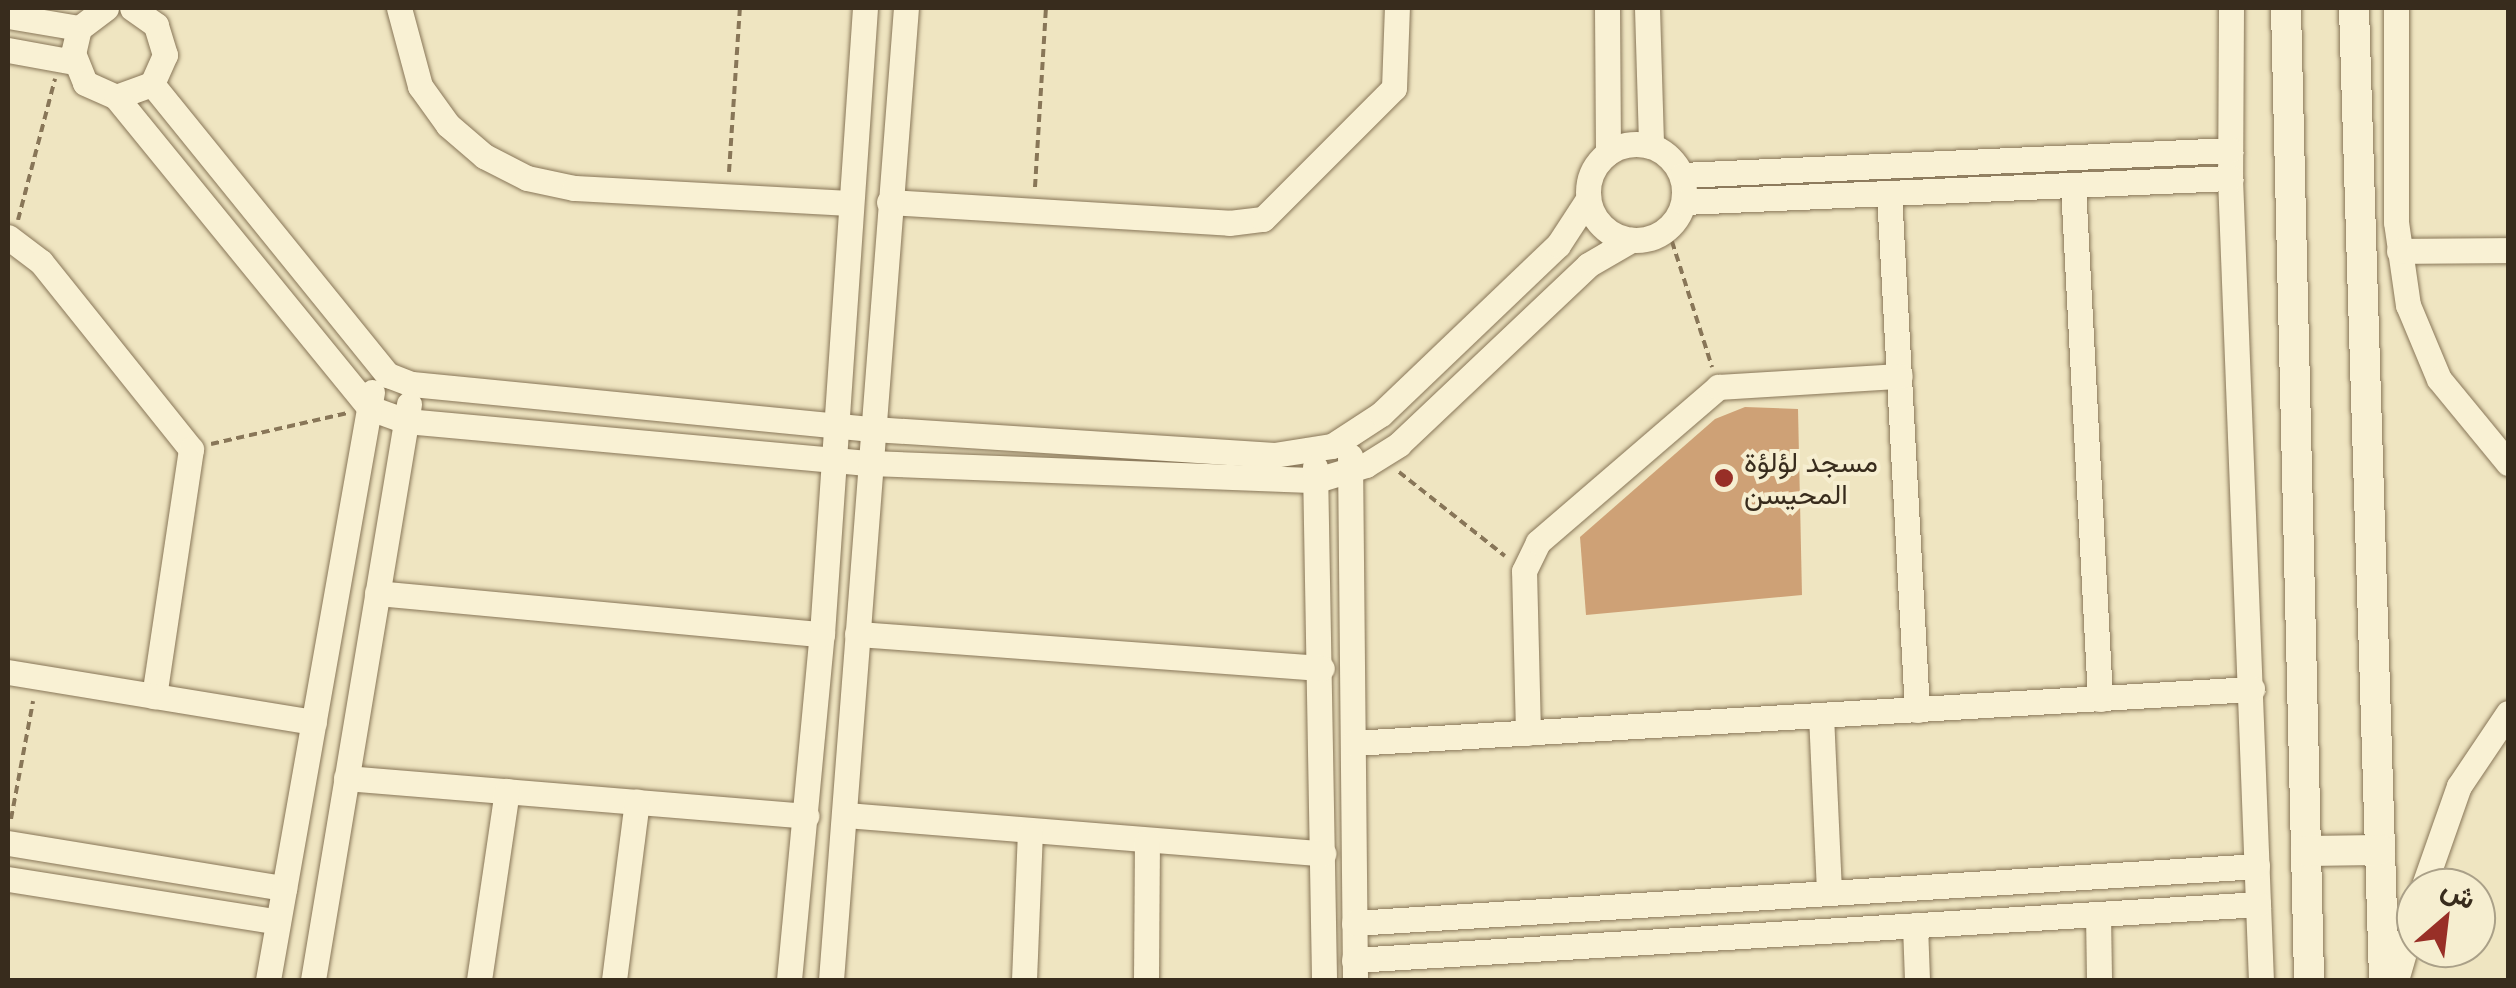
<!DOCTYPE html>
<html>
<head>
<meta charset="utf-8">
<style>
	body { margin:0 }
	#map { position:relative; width:2516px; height:988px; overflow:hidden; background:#efe5c1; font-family:Lora,Vazirmatn,serif }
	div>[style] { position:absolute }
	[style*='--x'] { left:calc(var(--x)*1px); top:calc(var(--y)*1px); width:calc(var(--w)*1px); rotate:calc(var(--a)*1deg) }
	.building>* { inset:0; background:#cea176 }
	.path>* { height:4px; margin-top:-2px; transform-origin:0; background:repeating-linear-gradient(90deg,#887658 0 8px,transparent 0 13px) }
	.roads { filter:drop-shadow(0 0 2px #887658) drop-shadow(0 0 2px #887658) }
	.minor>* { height:25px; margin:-12.5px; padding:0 12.5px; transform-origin:12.5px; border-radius:12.5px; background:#f9f1d4 }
	.minor>.ring { margin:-12.5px; padding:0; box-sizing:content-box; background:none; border:25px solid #f9f1d4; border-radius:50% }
	.tertiary>* { height:30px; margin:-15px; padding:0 15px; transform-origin:15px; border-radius:15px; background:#f9f1d4 }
	.dots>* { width:28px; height:28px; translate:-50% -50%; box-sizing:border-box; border:5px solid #f6eed0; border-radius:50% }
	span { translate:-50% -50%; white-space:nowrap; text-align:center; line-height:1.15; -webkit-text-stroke:8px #f6eed0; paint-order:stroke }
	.poi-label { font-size:28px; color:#382c1d }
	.left { translate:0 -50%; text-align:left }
	.frame { position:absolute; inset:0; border:10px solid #382c1d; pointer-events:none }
	.north { position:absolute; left:2396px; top:868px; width:100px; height:100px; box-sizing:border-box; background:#f6eed0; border:2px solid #aaa088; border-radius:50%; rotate:28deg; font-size:28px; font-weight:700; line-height:40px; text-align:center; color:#382c1d }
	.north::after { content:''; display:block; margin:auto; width:35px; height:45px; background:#982f27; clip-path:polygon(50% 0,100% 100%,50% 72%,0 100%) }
</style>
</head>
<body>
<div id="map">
	<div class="building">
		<div style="clip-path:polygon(1745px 407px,1798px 409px,1802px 595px,1586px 615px,1580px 537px,1715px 419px)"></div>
	</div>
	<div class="path">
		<div style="--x:729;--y:172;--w:164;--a:-86.2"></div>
		<div style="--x:1035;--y:187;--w:179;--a:-86.5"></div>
		<div style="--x:18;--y:220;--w:146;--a:-75.3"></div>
		<div style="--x:1668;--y:229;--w:145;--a:72.3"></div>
		<div style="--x:211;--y:444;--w:140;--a:-12.8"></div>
		<div style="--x:1399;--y:472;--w:135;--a:38.4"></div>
		<div style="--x:11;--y:819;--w:120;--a:-79.4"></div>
	</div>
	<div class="roads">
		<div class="minor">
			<div style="--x:106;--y:8;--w:34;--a:143"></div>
			<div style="--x:79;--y:28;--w:26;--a:103"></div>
			<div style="--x:73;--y:53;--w:32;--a:68"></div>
			<div style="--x:85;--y:83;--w:34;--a:24"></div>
			<div style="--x:116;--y:97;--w:38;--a:-20"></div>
			<div style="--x:152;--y:84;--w:32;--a:-66"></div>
			<div style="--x:165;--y:55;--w:31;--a:-107"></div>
			<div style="--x:156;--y:25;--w:29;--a:-145"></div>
			<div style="--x:399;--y:8;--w:81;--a:74.9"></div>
			<div style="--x:420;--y:86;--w:48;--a:54.3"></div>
			<div style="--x:448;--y:125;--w:48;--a:40.7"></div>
			<div style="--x:484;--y:156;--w:48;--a:27.1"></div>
			<div style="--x:527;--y:178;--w:48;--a:12"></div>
			<div style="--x:574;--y:188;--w:277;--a:3.1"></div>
			<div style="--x:1607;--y:8;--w:145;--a:89.6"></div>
			<div style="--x:1647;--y:8;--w:138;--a:88.3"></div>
			<div style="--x:2231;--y:8;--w:170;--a:90.3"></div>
			<div style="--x:2230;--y:178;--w:803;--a:87.79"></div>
			<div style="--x:2396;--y:8;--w:214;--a:90"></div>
			<div style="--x:2396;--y:222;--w:84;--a:81.8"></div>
			<div style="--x:2408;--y:305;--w:80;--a:67.3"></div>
			<div style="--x:2439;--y:379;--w:109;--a:50.6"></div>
			<div style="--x:8;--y:16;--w:72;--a:9.6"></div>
			<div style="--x:8;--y:50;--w:67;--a:10.3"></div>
			<div style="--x:152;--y:84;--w:375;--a:51"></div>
			<div style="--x:388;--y:375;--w:26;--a:21"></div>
			<div style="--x:412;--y:384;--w:463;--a:5.6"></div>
			<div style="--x:873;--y:429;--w:402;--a:3.7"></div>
			<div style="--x:1274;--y:455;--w:59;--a:-8.8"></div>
			<div style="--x:1332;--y:446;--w:59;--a:-33.1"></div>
			<div style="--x:1381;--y:414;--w:245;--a:-43.7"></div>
			<div style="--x:1558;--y:245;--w:55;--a:-56.9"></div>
			<div style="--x:116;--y:97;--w:402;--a:50.8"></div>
			<div style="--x:370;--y:408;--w:38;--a:20"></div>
			<div style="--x:406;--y:421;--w:466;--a:5.2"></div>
			<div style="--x:870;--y:463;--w:447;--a:2.2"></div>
			<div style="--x:1317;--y:480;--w:51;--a:-17"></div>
			<div style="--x:1366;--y:465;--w:39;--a:-32"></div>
			<div style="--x:1399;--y:444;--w:260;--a:-43.4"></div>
			<div style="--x:1588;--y:265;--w:50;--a:-30.2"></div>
			<div class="ring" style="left:1588px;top:144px;width:71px;height:71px"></div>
			<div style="--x:1682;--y:175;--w:549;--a:-2.61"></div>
			<div style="--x:2073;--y:185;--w:515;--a:86.99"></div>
			<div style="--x:1889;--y:193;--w:518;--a:86.9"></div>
			<div style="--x:889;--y:202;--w:341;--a:3.5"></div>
			<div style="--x:1229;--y:223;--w:34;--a:-7"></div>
			<div style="--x:1263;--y:219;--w:185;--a:-45"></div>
			<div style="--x:1394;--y:88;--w:80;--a:-87.9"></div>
			<div style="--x:1684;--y:202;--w:547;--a:-2.52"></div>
			<div style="--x:8;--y:237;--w:41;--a:37.1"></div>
			<div style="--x:41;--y:262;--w:240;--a:51.3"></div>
			<div style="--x:191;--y:449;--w:250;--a:98.5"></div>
			<div style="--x:2399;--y:251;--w:109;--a:-0.5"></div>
			<div style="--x:1350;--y:456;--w:524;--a:89.45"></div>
			<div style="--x:1315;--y:467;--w:513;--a:88.99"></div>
			<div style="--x:377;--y:593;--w:447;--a:5.3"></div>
			<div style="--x:857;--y:634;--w:466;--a:4.2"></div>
			<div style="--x:8;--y:672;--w:310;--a:9.3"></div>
			<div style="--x:1821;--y:715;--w:178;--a:87.4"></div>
			<div style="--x:1528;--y:733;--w:162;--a:-91.4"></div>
			<div style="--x:1524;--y:571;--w:32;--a:-64"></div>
			<div style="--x:1538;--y:542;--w:238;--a:-40.7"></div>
			<div style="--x:1718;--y:387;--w:182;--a:-3.5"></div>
			<div style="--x:1353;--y:743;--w:901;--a:-3.44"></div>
			<div style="--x:346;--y:778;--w:462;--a:4.7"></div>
			<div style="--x:846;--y:815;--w:479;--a:4.6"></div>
			<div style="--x:8;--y:843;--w:280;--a:9.3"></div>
			<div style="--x:8;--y:879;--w:273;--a:9"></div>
			<div style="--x:2423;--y:888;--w:108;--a:-70.6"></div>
			<div style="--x:2459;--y:786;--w:88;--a:-56.1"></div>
			<div style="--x:2098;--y:914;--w:66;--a:89.1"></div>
			<div style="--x:1354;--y:923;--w:905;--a:-3.61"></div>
			<div style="--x:1915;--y:925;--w:55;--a:87.9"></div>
			<div style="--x:1354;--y:960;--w:906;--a:-3.54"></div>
			<div style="--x:268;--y:980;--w:597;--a:-79.97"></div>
			<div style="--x:313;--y:980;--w:584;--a:-80.54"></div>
			<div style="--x:479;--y:980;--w:191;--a:-81.6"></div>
			<div style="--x:614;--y:980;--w:180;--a:-82.7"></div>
			<div style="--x:789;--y:980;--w:348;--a:-84.6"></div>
			<div style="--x:822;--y:634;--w:627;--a:-86.07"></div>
			<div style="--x:831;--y:980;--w:975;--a:-85.59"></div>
			<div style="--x:1024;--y:980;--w:148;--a:-87.7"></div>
			<div style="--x:1146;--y:980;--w:138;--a:-89.6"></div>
			<div style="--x:2396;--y:980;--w:72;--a:-73.8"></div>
		</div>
		<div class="tertiary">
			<div style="--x:2286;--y:8;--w:972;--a:88.64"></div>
			<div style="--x:2354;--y:8;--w:972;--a:88.23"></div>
			<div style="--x:2306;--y:851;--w:74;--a:-0.8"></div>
		</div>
	</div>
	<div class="dots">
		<div style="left:1724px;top:478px;background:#982f27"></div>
	</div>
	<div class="poi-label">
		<span class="left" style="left:1744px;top:478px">مسجد لؤلؤة<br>المحيسن</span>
	</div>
	<div class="frame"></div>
	<div class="north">ش</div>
</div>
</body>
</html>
